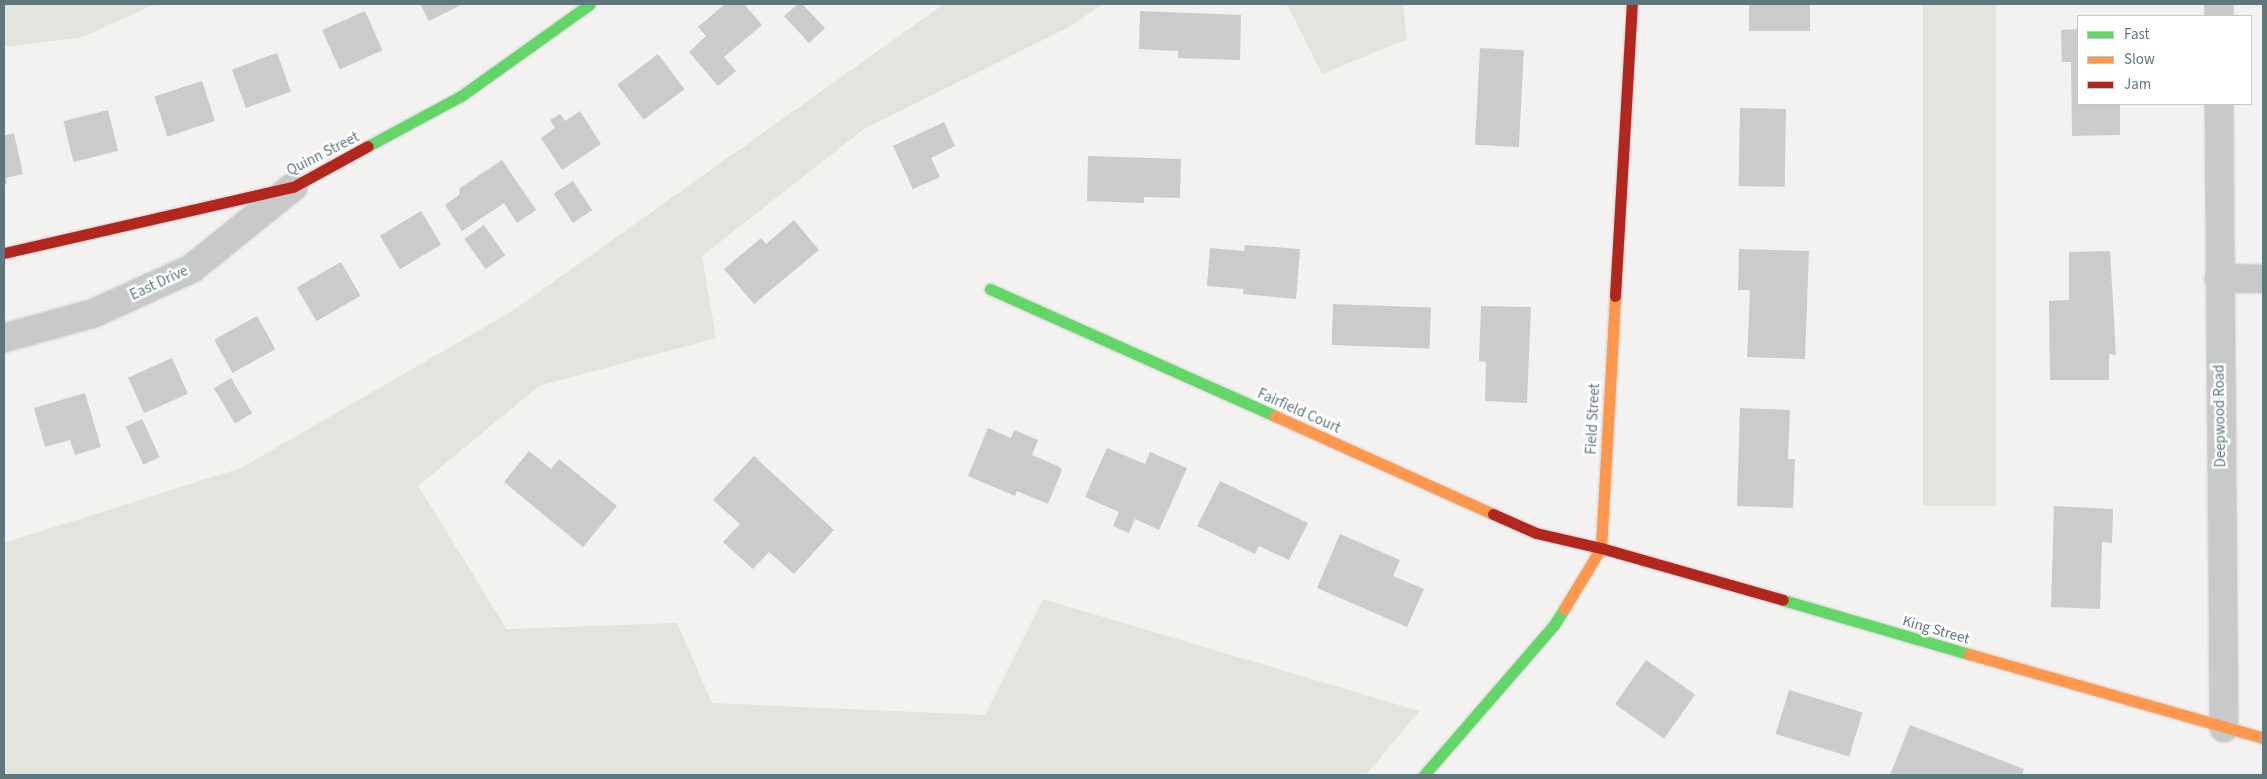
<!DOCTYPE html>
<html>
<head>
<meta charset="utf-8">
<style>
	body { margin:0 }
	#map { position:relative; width:2267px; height:779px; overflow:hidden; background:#f3f2f1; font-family:"Source Sans 3",sans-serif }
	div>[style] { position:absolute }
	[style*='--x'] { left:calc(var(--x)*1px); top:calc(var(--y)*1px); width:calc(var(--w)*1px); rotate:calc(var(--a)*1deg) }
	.green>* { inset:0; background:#e2e4de; transform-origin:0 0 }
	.building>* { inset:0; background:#cacccc; transform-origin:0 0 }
	.roads { filter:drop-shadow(0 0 1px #cfcfcf) drop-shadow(0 0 1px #cfcfcf) }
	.street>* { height:28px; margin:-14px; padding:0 14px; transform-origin:14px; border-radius:14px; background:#c8c9c9 }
	.fast>* { height:11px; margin:-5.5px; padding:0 5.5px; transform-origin:5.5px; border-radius:5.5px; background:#63d668 }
	.slow>* { height:11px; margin:-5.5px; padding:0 5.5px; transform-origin:5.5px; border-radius:5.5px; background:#ff974d }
	.jam>* { height:11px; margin:-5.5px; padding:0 5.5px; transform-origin:5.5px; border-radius:5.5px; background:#b3261e }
	span { translate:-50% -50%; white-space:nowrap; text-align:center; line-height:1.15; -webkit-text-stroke:5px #fff; paint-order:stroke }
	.street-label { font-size:15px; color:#5f767c }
	.frame { position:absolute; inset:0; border:5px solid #5f767c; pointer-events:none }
	.legend { position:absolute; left:2077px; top:15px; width:175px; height:90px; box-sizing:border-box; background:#fff; border:1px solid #bfc8cb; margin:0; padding:6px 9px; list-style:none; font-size:15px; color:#5f767c }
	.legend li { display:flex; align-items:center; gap:10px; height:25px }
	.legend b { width:25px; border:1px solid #bfc8cb }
</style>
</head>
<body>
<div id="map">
	<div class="green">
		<div style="clip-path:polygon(4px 4px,155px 4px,83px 37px,4px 47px)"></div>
		<div style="clip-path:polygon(944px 4px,1103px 4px,1069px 27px,864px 129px,702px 256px,716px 338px,539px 386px,418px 486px,507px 629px,677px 623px,712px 703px,985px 715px,1043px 599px,1419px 711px,1366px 775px,4px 775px,4px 543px,241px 468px,511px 312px)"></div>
		<div style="clip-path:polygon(1287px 4px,1403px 4px,1407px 39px,1322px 74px)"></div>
		<div style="left:1923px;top:4px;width:73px;height:502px"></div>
	</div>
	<div class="building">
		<div style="clip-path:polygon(420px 4px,463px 4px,429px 21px)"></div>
		<div style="clip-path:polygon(725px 4px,744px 4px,762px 25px,724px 57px,736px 71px,718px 86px,689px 52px,706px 36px,698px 27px)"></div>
		<div style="clip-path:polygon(798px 4px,802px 4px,825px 28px,809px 43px,784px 16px)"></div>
		<div style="left:1749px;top:4px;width:61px;height:27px"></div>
		<div style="left:365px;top:11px;width:43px;height:47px;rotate:66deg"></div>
		<div style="clip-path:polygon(1140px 11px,1241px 15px,1240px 60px,1178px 58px,1178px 51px,1139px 49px)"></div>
		<div style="clip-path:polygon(2078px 29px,2078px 104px,2120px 104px,2120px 135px,2072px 136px,2071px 62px,2062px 62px,2061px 30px)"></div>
		<div style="left:1480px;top:48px;width:44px;height:97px;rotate:3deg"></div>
		<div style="left:277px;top:53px;width:41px;height:48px;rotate:70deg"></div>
		<div style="left:658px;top:54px;width:44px;height:51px;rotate:53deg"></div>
		<div style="left:202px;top:81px;width:42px;height:50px;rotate:72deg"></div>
		<div style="left:1740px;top:108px;width:46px;height:78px;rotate:1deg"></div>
		<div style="left:108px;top:110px;width:42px;height:46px;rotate:76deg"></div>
		<div style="clip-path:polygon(580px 111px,601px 144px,562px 170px,541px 138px,555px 128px,550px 120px,560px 114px,565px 121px)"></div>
		<div style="clip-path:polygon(944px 122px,955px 146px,931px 158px,940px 177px,913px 189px,893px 146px)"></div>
		<div style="clip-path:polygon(14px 133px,23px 174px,6px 178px,7px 184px,4px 185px,4px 136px)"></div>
		<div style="clip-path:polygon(1088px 156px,1181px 159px,1180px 198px,1144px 197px,1144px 203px,1087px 201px)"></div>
		<div style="clip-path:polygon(502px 160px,536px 210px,517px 223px,504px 203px,462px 231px,445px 205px,459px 195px,460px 188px)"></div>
		<div style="left:573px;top:181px;width:35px;height:23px;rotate:57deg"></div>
		<div style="left:421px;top:211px;width:39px;height:48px;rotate:59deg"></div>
		<div style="clip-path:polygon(794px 220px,819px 250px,754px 304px,724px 269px,761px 238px,766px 244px)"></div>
		<div style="left:484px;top:225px;width:37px;height:24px;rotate:55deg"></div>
		<div style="clip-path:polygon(1245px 245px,1300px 249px,1296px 299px,1243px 294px,1244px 289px,1207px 286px,1210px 248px,1244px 251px)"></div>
		<div style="clip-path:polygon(1739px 249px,1809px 251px,1805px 359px,1747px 357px,1750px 290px,1738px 290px)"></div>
		<div style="clip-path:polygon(2110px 251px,2116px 355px,2109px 354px,2109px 380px,2050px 380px,2049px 301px,2069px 300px,2069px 252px)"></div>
		<div style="left:341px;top:262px;width:39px;height:51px;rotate:60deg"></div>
		<div style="left:1333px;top:304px;width:98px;height:41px;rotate:2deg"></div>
		<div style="clip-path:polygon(1481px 306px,1531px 307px,1527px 403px,1485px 401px,1486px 362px,1479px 361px)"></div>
		<div style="left:257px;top:316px;width:38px;height:49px;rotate:61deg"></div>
		<div style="left:172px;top:358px;width:39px;height:48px;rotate:66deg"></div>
		<div style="left:231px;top:378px;width:41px;height:20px;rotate:59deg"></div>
		<div style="clip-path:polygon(85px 393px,101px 447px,75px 455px,70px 440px,45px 447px,34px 408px)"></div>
		<div style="clip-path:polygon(1740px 408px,1790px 410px,1788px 459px,1795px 459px,1793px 508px,1737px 506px)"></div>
		<div style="left:142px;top:419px;width:42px;height:18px;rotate:65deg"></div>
		<div style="clip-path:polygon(988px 428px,1011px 438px,1014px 430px,1038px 440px,1032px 455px,1060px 467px,1062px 470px,1048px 504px,1017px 491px,1015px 496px,968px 476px)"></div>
		<div style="clip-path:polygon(1107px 448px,1145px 464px,1150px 452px,1187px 468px,1159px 530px,1135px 519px,1129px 533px,1113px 526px,1119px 512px,1085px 497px)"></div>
		<div style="clip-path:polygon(529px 451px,551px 469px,559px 459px,617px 506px,583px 547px,504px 482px)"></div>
		<div style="clip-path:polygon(754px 456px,834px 530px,794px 574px,769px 552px,753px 569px,723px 542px,740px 524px,713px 500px)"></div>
		<div style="clip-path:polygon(1220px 481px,1308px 523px,1289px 560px,1259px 546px,1255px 554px,1197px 526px)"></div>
		<div style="clip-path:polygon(2054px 506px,2113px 509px,2112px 543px,2102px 542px,2100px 609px,2051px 607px)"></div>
		<div style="clip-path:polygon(1340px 534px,1400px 560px,1393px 576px,1424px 589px,1407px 627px,1317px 588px)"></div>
		<div style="left:1646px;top:660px;width:60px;height:54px;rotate:35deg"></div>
		<div style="left:1789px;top:690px;width:77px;height:46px;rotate:17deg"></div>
		<div style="clip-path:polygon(1910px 725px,2024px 769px,2022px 775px,1890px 775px)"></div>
	</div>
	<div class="roads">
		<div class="street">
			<div style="--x:2219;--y:4;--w:12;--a:90"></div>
			<div style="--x:2219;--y:104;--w:624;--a:89.54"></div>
			<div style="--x:2219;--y:278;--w:44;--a:1.3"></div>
			<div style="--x:4;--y:338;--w:93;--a:-15.5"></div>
			<div style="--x:94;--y:313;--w:107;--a:-24.4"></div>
			<div style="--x:191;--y:269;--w:131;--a:-38.8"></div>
		</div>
		<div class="fast">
			<div style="--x:368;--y:146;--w:106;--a:-28.3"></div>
			<div style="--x:461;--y:96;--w:158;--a:-35.5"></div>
			<div style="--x:990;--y:289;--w:312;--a:24"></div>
			<div style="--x:1783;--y:600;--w:194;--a:16.2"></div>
			<div style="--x:1424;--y:775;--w:198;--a:-49.1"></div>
			<div style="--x:1554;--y:625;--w:19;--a:-58"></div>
		</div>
		<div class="slow">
			<div style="--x:1275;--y:416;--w:239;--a:24.2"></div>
			<div style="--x:1564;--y:609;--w:71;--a:-58.8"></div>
			<div style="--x:1601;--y:548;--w:252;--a:-86.8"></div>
			<div style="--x:1969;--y:654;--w:306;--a:15.9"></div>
		</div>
		<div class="jam">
			<div style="--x:4;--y:253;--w:296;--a:-12.9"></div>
			<div style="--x:293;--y:187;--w:85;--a:-28.7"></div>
			<div style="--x:1615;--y:296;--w:292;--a:-86.7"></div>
			<div style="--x:1493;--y:514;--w:47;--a:23.8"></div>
			<div style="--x:1536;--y:533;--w:67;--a:13"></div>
			<div style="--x:1601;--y:548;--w:189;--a:15.9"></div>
		</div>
	</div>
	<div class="street-label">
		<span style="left:323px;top:154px;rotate:-27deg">Quinn Street</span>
		<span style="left:159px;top:283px;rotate:-25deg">East Drive</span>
		<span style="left:1299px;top:411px;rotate:24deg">Fairfield Court</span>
		<span style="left:2220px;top:416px;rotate:-91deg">Deepwood Road</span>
		<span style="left:1593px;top:419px;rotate:-87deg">Field Street</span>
		<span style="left:1936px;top:630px;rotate:16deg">King Street</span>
	</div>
	<div class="frame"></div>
	<ul class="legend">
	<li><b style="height:6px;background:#63d668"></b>Fast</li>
	<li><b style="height:6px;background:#ff974d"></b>Slow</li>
	<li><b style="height:6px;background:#b3261e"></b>Jam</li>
	</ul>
</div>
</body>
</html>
